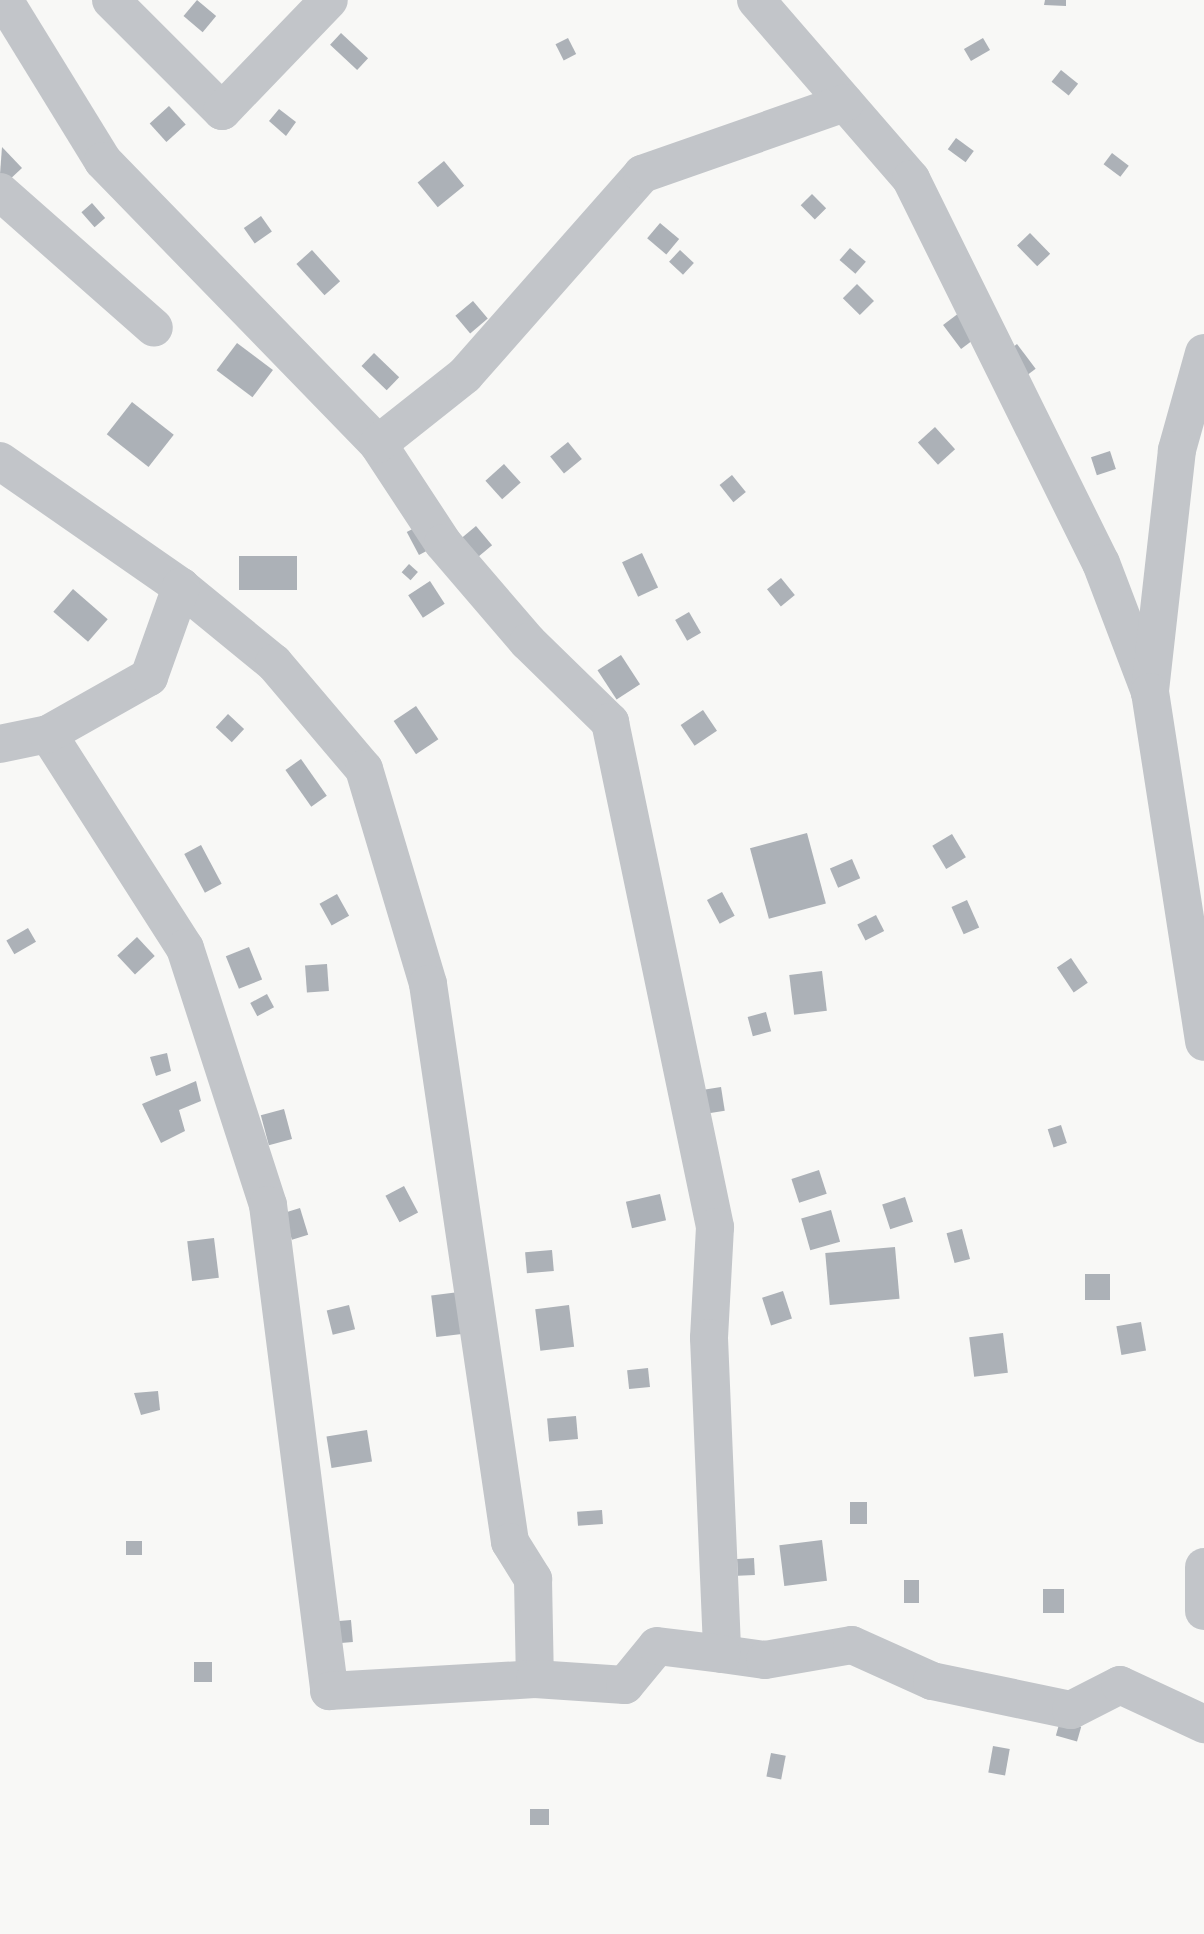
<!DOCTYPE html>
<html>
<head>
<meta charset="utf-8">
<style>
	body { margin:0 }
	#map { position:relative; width:1204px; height:1934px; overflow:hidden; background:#f8f8f6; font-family:Jost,sans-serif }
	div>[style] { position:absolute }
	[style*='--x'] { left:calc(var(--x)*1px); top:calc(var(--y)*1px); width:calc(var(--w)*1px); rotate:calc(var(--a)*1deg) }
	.building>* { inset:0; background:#acb1b7; transform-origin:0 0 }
	.minor>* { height:38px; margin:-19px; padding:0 19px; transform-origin:19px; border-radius:19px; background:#c2c5c9 }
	span { translate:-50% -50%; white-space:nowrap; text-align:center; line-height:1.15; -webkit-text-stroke:8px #fff; paint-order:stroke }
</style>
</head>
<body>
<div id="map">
	<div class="building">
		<div style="left:197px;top:0;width:25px;height:21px;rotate:40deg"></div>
		<div style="clip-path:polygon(1045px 0,1066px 0,1066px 6px,1044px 5px)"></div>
		<div style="left:341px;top:33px;width:37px;height:16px;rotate:43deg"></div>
		<div style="left:568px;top:38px;width:18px;height:14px;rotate:63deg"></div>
		<div style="left:983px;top:38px;width:14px;height:22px;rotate:60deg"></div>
		<div style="left:1061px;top:70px;width:22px;height:15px;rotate:39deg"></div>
		<div style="left:169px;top:106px;width:25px;height:26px;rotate:48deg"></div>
		<div style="clip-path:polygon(279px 109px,296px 122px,286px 136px,269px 121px)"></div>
		<div style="left:956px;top:138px;width:22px;height:14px;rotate:36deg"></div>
		<div style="clip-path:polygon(2px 147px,22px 168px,7px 182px,0 174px)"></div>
		<div style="left:1112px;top:153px;width:21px;height:14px;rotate:37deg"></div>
		<div style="left:444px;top:161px;width:32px;height:34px;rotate:51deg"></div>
		<div style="left:812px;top:194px;width:20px;height:16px;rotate:45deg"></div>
		<div style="left:92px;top:203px;width:20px;height:14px;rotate:49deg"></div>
		<div style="left:261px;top:216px;width:19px;height:21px;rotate:55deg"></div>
		<div style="left:660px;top:223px;width:25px;height:20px;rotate:40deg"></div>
		<div style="left:1030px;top:233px;width:29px;height:18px;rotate:46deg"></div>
		<div style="left:850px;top:248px;width:21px;height:16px;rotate:41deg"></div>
		<div style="left:312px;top:250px;width:42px;height:21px;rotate:48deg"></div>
		<div style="left:680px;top:250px;width:19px;height:16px;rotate:43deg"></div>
		<div style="left:857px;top:284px;width:24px;height:20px;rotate:45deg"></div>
		<div style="left:473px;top:301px;width:23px;height:23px;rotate:50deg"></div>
		<div style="left:963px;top:310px;width:30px;height:25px;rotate:53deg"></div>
		<div style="left:237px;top:343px;width:45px;height:34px;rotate:37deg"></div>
		<div style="left:1017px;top:344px;width:31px;height:20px;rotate:53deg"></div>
		<div style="left:374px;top:353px;width:35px;height:18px;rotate:44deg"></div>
		<div style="left:132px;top:402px;width:53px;height:41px;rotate:38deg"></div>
		<div style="left:935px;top:427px;width:30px;height:23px;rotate:48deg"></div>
		<div style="left:568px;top:442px;width:22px;height:23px;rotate:51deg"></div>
		<div style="left:1110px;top:451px;width:19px;height:20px;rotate:72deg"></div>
		<div style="left:504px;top:464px;width:25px;height:25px;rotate:48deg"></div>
		<div style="left:732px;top:475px;width:22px;height:16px;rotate:51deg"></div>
		<div style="left:420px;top:525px;width:26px;height:15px;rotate:62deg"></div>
		<div style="left:476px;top:526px;width:25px;height:18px;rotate:50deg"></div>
		<div style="left:642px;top:553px;width:38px;height:22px;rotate:65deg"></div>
		<div style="left:297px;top:556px;width:34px;height:58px;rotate:90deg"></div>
		<div style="left:409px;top:564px;width:12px;height:11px;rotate:42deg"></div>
		<div style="left:781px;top:578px;width:22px;height:18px;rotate:51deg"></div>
		<div style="left:430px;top:581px;width:27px;height:26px;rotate:57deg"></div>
		<div style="left:73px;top:589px;width:46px;height:30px;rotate:41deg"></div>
		<div style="left:689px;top:612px;width:24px;height:16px;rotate:60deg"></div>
		<div style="left:621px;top:655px;width:35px;height:28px;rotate:57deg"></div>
		<div style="left:416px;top:706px;width:40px;height:27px;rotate:56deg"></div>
		<div style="left:703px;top:710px;width:25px;height:27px;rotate:56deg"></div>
		<div style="left:228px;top:714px;width:22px;height:18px;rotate:43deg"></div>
		<div style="left:301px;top:759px;width:45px;height:19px;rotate:55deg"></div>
		<div style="left:807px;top:833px;width:73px;height:59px;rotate:75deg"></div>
		<div style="left:952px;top:834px;width:27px;height:23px;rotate:59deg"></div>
		<div style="left:201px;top:845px;width:44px;height:19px;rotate:62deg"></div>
		<div style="left:852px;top:859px;width:21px;height:24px;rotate:67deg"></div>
		<div style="left:722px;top:892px;width:27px;height:17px;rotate:62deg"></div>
		<div style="left:337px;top:894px;width:25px;height:20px;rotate:61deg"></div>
		<div style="left:967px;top:900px;width:30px;height:17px;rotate:66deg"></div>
		<div style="left:876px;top:915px;width:18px;height:21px;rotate:63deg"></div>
		<div style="left:28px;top:928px;width:16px;height:25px;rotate:60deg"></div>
		<div style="left:137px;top:937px;width:26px;height:27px;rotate:47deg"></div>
		<div style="left:249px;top:947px;width:35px;height:25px;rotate:68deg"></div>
		<div style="left:1071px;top:958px;width:30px;height:17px;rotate:56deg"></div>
		<div style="left:327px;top:964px;width:27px;height:22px;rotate:86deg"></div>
		<div style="left:822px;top:971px;width:40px;height:33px;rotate:83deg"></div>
		<div style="left:267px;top:994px;width:15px;height:19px;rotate:62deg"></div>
		<div style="left:766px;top:1012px;width:20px;height:19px;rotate:75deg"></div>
		<div style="clip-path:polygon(167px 1053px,171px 1071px,156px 1076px,150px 1057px)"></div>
		<div style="clip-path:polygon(196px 1081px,201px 1101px,179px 1110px,185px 1131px,161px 1143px,142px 1104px)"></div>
		<div style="left:721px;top:1087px;width:24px;height:16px;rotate:81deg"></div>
		<div style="left:284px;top:1109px;width:31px;height:24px;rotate:75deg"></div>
		<div style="left:1061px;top:1125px;width:19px;height:14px;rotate:72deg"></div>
		<div style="left:819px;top:1170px;width:25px;height:29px;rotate:72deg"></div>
		<div style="left:404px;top:1186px;width:30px;height:21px;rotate:62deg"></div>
		<div style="left:660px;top:1194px;width:27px;height:35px;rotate:77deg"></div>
		<div style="left:905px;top:1197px;width:26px;height:24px;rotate:72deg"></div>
		<div style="left:300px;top:1208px;width:28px;height:17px;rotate:73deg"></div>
		<div style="left:831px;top:1210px;width:33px;height:31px;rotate:74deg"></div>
		<div style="left:962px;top:1229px;width:31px;height:16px;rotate:75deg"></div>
		<div style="left:214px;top:1238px;width:40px;height:27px;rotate:83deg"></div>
		<div style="left:895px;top:1247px;width:52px;height:70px;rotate:85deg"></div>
		<div style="left:552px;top:1250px;width:21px;height:27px;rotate:85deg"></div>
		<div style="left:1085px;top:1274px;width:25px;height:26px"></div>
		<div style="left:783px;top:1291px;width:29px;height:22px;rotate:72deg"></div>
		<div style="left:459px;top:1292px;width:42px;height:28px;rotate:83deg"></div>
		<div style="left:349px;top:1305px;width:25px;height:23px;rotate:76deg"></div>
		<div style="left:569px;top:1305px;width:42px;height:34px;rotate:83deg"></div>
		<div style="left:1141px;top:1322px;width:29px;height:25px;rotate:80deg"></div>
		<div style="left:1003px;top:1333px;width:40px;height:34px;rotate:83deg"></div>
		<div style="left:648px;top:1368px;width:19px;height:21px;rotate:84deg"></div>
		<div style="clip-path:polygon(158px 1391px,160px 1410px,141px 1415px,134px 1393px)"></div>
		<div style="left:576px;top:1416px;width:23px;height:29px;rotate:85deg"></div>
		<div style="left:367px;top:1430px;width:32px;height:41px;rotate:81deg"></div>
		<div style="left:850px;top:1502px;width:17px;height:22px"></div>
		<div style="left:602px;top:1510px;width:14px;height:25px;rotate:86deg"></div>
		<div style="left:822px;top:1540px;width:41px;height:43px;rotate:83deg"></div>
		<div style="left:142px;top:1541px;width:14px;height:16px;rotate:90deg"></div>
		<div style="left:754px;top:1558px;width:17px;height:17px;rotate:87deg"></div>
		<div style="left:904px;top:1580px;width:15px;height:23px"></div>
		<div style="left:1043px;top:1589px;width:21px;height:24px"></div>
		<div style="left:351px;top:1620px;width:22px;height:21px;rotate:85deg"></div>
		<div style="left:194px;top:1662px;width:18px;height:20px"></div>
		<div style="left:1060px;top:1721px;width:22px;height:15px;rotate:16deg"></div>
		<div style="left:993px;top:1746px;width:17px;height:27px;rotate:10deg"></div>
		<div style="left:771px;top:1753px;width:15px;height:24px;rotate:11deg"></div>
		<div style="left:530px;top:1809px;width:19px;height:16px"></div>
	</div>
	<div class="minor">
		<div style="--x:4;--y:0;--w:189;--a:58.4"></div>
		<div style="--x:103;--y:161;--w:395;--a:45.8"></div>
		<div style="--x:378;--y:444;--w:118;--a:56.7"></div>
		<div style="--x:443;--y:543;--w:130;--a:49.4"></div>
		<div style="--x:528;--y:642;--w:115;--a:44.3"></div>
		<div style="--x:610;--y:722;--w:516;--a:78.25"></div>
		<div style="--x:715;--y:1227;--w:111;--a:93.1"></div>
		<div style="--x:709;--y:1338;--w:316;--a:87.6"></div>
		<div style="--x:722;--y:1654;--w:43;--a:7.9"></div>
		<div style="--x:765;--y:1660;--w:88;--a:-9.8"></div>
		<div style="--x:852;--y:1645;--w:88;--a:24.2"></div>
		<div style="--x:932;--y:1681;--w:142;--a:11.8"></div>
		<div style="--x:1071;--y:1710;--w:55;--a:-27"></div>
		<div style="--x:1120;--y:1685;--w:93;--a:24.9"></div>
		<div style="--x:111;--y:0;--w:157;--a:45"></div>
		<div style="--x:222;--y:111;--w:154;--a:-46.1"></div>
		<div style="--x:756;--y:0;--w:237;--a:49.1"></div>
		<div style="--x:911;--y:179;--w:428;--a:63.7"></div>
		<div style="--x:1101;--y:563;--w:138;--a:69.2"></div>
		<div style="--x:0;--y:192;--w:205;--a:41.4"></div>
		<div style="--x:1204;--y:353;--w:101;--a:105.6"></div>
		<div style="--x:1177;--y:450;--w:244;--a:96.4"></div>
		<div style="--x:1150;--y:692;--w:354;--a:81.2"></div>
		<div style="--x:378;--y:444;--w:111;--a:-38.4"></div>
		<div style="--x:465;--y:375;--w:268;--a:-48.6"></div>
		<div style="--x:642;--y:174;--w:215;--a:-19.3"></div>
		<div style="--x:0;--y:461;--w:221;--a:34.8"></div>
		<div style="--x:181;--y:587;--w:120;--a:39.3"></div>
		<div style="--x:274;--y:663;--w:139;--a:49.7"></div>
		<div style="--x:364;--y:769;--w:224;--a:73.4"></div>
		<div style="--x:428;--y:984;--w:564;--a:81.64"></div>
		<div style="--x:510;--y:1542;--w:44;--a:58.1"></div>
		<div style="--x:533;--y:1579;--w:100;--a:88.9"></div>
		<div style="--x:48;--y:734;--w:254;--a:57.4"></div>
		<div style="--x:185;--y:948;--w:270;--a:72.1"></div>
		<div style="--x:268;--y:1205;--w:490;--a:82.8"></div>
		<div style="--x:329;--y:1691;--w:206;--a:-3.3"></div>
		<div style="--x:535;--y:1679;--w:90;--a:3.8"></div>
		<div style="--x:625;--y:1685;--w:50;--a:-50.6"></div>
		<div style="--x:657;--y:1646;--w:65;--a:7"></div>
		<div style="--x:0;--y:744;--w:49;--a:-11.8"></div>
		<div style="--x:48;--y:734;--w:116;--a:-29.4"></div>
		<div style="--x:149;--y:677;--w:96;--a:-70.4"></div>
		<div style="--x:1204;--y:1567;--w:44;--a:90"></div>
	</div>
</div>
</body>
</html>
